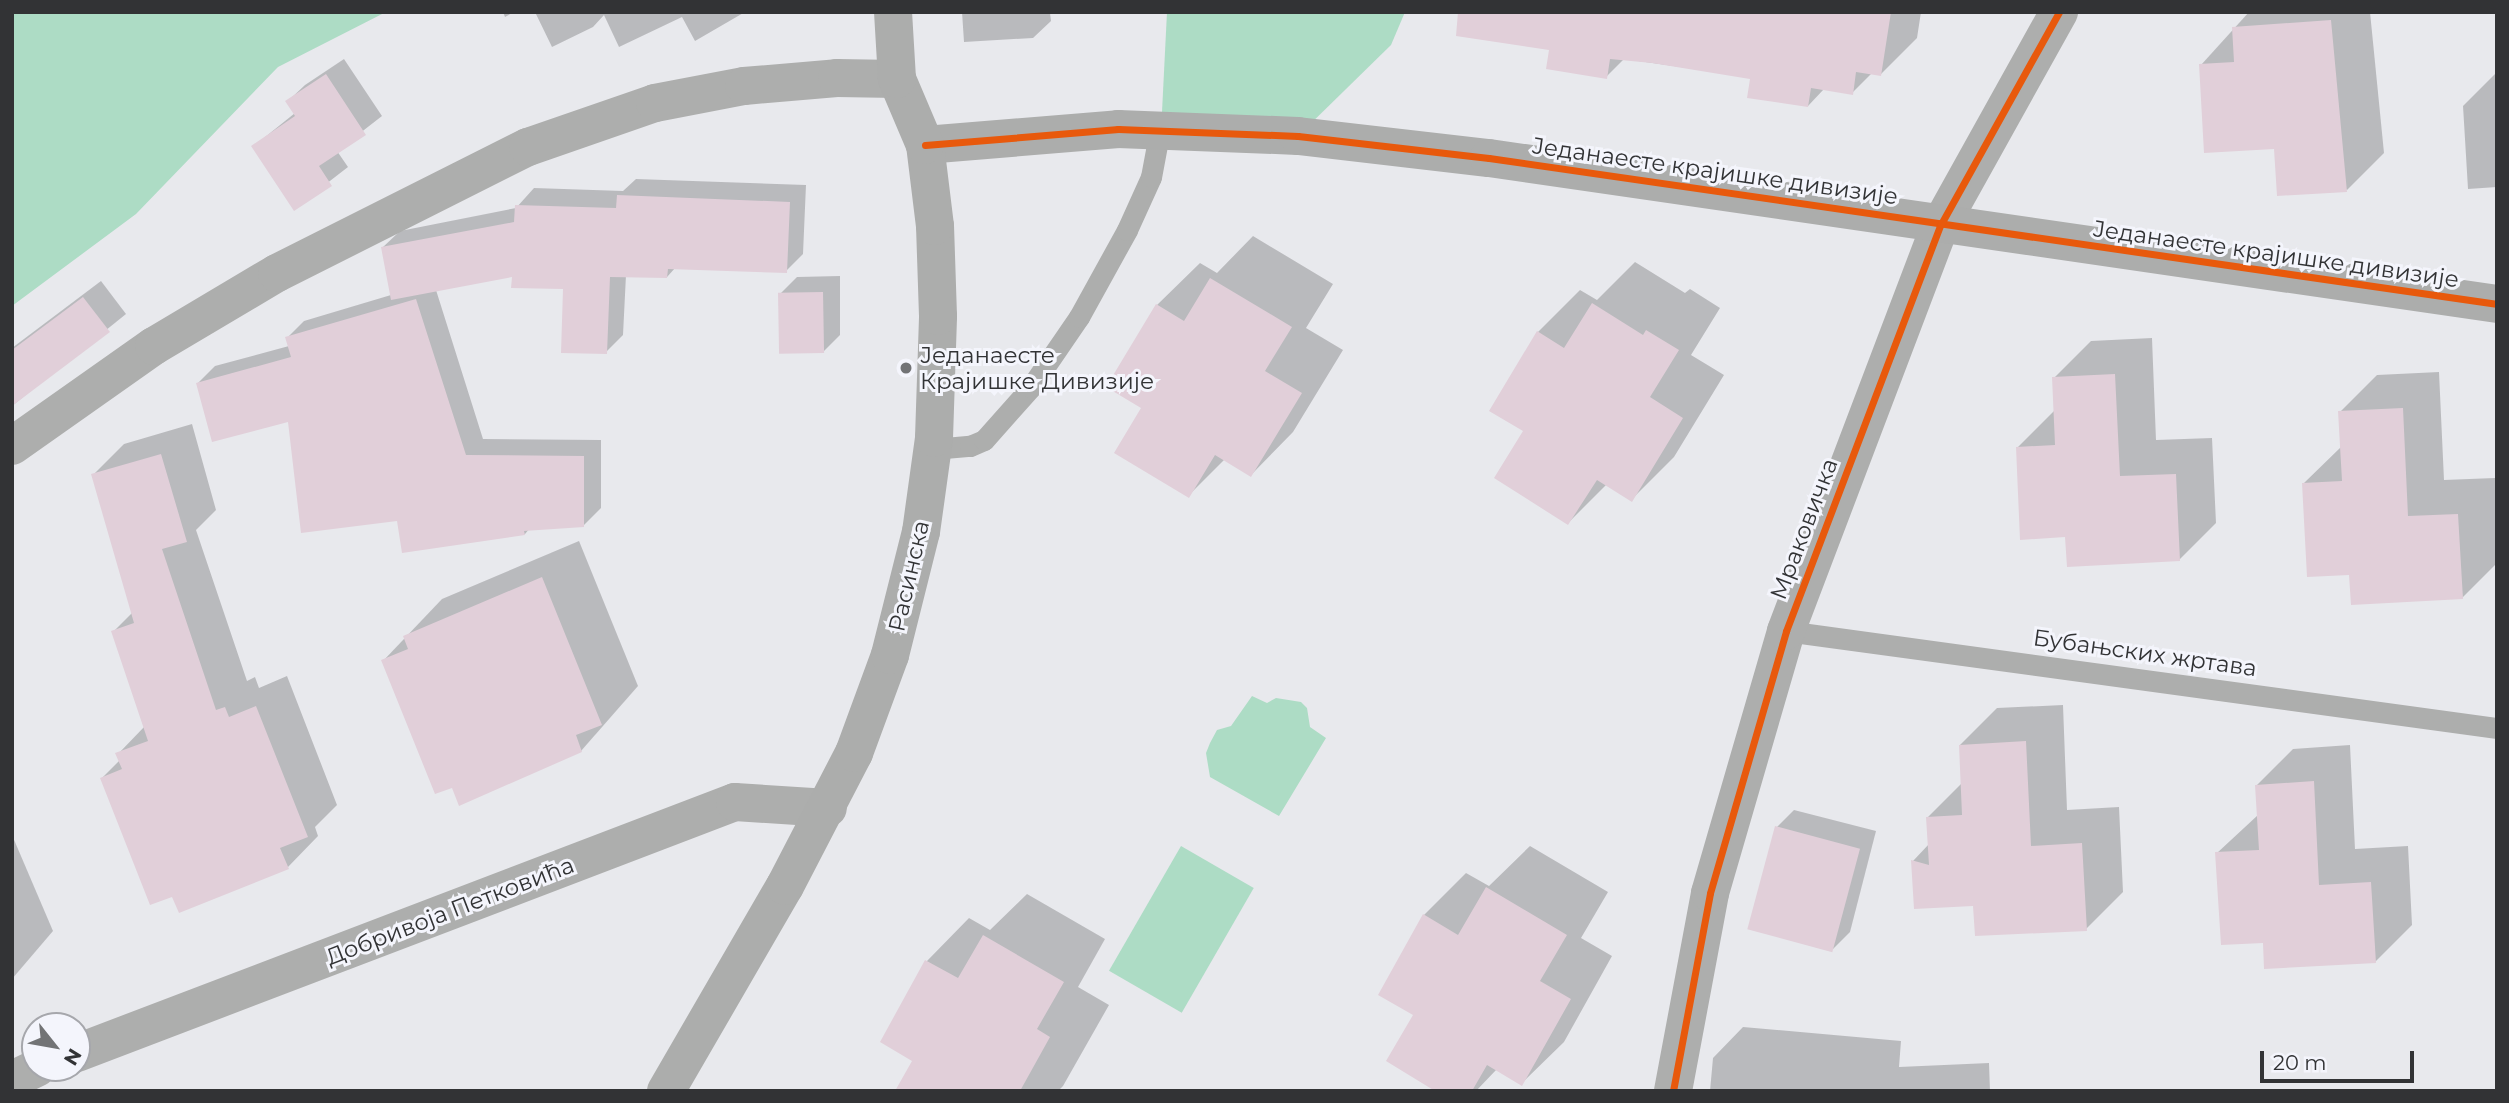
<!DOCTYPE html>
<html>
<head>
<meta charset="utf-8">
<style>
	body { margin:0 }
	#map { position:relative; width:2509px; height:1103px; overflow:hidden; background:#e8e9ed; font-family:Montserrat,sans-serif }
	div>[style] { position:absolute }
	[style*='--x'] { left:calc(var(--x)*1px); top:calc(var(--y)*1px); width:calc(var(--w)*1px); rotate:calc(var(--a)*1deg) }
	.green>* { inset:0; background:#addcc5; transform-origin:0 0 }
	.shadow>* { inset:0; background:#0003 }
	.building>* { inset:0; background:#e1cfd9; transform-origin:0 0 }
	.lane>* { height:21px; margin:-10.5px; padding:0 10.5px; transform-origin:10.5px; border-radius:10.5px; background:#adaead }
	.street>* { height:38px; margin:-19px; padding:0 19px; transform-origin:19px; border-radius:19px; background:#adaead }
	.secondary>* { height:38px; margin:-19px; padding:0 19px; transform-origin:19px; border-radius:19px; background:#acadac }
	.cycleway>* { height:7px; margin:-3.5px; padding:0 3.5px; transform-origin:3.5px; border-radius:3.5px; background:#e8590c }
	.dots>* { width:19px; height:19px; translate:-50% -50%; box-sizing:border-box; border:4px solid #f4f5fc; border-radius:50% }
	span { translate:-50% -50%; white-space:nowrap; text-align:center; line-height:1.15; -webkit-text-stroke:6px #f4f5fc; paint-order:stroke }
	.street-label { font-size:23px; color:#323335 }
	.poi-label { font-size:23px; color:#323335 }
	.left { translate:0 -50%; text-align:left }
	.frame { position:absolute; inset:0; border:14px solid #323335; pointer-events:none }
	.north { position:absolute; left:21px; top:1012px; width:70px; height:70px; box-sizing:border-box; background:#f4f5fc; border:2px solid #a6a7ac; border-radius:50%; rotate:121deg; font-size:19px; font-weight:700; line-height:28px; text-align:center; color:#323335 }
	.north::after { content:''; display:block; margin:auto; width:24px; height:32px; background:#727375; clip-path:polygon(50% 0,100% 100%,50% 72%,0 100%) }
	.scale { position:absolute; left:2260px; top:1051px; width:154px; height:32px; box-sizing:border-box; border:4px solid #323335; border-top:0; padding-left:9px; font-size:21px; line-height:24px; white-space:nowrap; color:#323335; -webkit-text-stroke:5px #f4f5fc; paint-order:stroke }
</style>
</head>
<body>
<div id="map">
	<div class="green">
		<div style="clip-path:polygon(12px 12px,386px 12px,278px 67px,136px 214px,12px 306px)"></div>
		<div style="clip-path:polygon(1167px 12px,1405px 12px,1391px 45px,1298px 136px,1162px 112px)"></div>
		<div style="clip-path:polygon(1252px 696px,1267px 703px,1276px 698px,1301px 702px,1307px 708px,1310px 727px,1326px 738px,1279px 816px,1210px 777px,1206px 753px,1210px 743px,1217px 730px,1231px 726px)"></div>
		<div style="left:1181px;top:846px;width:84px;height:144px;rotate:30deg"></div>
	</div>
	<div class="shadow">
		<div style="clip-path:polygon(503px 12px,514px 12px,505px 17px)"></div>
		<div style="clip-path:polygon(535px 12px,745px 12px,695px 41px,682px 17px,619px 47px,604px 15px,593px 27px,552px 47px)"></div>
		<div style="clip-path:polygon(962px 12px,1133px 12px,1050px 13px,1051px 21px,1033px 38px,964px 42px)"></div>
		<div style="clip-path:polygon(1485px 12px,1921px 12px,1917px 38px,1880px 75px,1872px 73px,1852px 93px,1824px 89px,1808px 106px,1752px 77px,1624px 59px,1606px 77px)"></div>
		<div style="clip-path:polygon(2249px 12px,2370px 12px,2384px 153px,2347px 190px,2276px 147px,2201px 65px)"></div>
		<div style="clip-path:polygon(344px 59px,382px 116px,337px 151px,348px 167px,295px 208px,254px 146px,295px 113px,287px 102px,305px 85px)"></div>
		<div style="clip-path:polygon(2497px 62px,2497px 187px,2468px 189px,2463px 106px,2496px 73px)"></div>
		<div style="clip-path:polygon(636px 179px,806px 185px,803px 254px,786px 271px,676px 267px,667px 277px,626px 275px,623px 335px,606px 352px,565px 287px,514px 275px,436px 290px,483px 439px,601px 440px,601px 508px,584px 525px,530px 528px,525px 534px,403px 551px,399px 519px,290px 420px,198px 383px,215px 366px,289px 346px,287px 338px,304px 321px,391px 295px,382px 248px,400px 231px,516px 208px,534px 188px,623px 191px)"></div>
		<div style="clip-path:polygon(1253px 236px,1333px 284px,1306px 328px,1343px 350px,1293px 432px,1251px 475px,1225px 459px,1188px 496px,1143px 407px,1157px 305px,1200px 263px,1217px 273px)"></div>
		<div style="clip-path:polygon(1635px 262px,1685px 293px,1690px 289px,1720px 308px,1691px 355px,1724px 375px,1674px 457px,1632px 499px,1607px 484px,1568px 523px,1526px 431px,1538px 332px,1580px 290px,1597px 300px)"></div>
		<div style="clip-path:polygon(840px 276px,840px 335px,823px 352px,780px 294px,797px 277px)"></div>
		<div style="clip-path:polygon(101px 281px,126px 314px,12px 406px,12px 348px)"></div>
		<div style="clip-path:polygon(2152px 338px,2156px 440px,2212px 438px,2216px 523px,2179px 560px,2067px 535px,2018px 447px,2055px 410px,2054px 378px,2091px 341px)"></div>
		<div style="clip-path:polygon(2439px 372px,2444px 480px,2495px 478px,2497px 563px,2462px 598px,2351px 573px,2304px 483px,2341px 447px,2340px 412px,2377px 375px)"></div>
		<div style="clip-path:polygon(192px 424px,216px 510px,196px 530px,247px 681px,255px 677px,259px 688px,287px 676px,337px 805px,315px 827px,318px 836px,288px 867px,173px 894px,102px 778px,120px 760px,118px 754px,145px 726px,113px 632px,133px 612px,93px 475px,124px 444px)"></div>
		<div style="clip-path:polygon(579px 541px,638px 686px,581px 751px,453px 786px,383px 661px,442px 599px)"></div>
		<div style="clip-path:polygon(2063px 705px,2067px 810px,2119px 807px,2123px 892px,2086px 929px,1975px 904px,1913px 861px,1929px 844px,1928px 817px,1962px 783px,1960px 745px,1997px 708px)"></div>
		<div style="clip-path:polygon(2350px 745px,2355px 849px,2408px 846px,2412px 925px,2375px 962px,2265px 941px,2217px 853px,2258px 815px,2256px 786px,2293px 749px)"></div>
		<div style="clip-path:polygon(1794px 810px,1876px 831px,1850px 932px,1833px 949px,1777px 827px)"></div>
		<div style="clip-path:polygon(12px 835px,53px 931px,12px 979px)"></div>
		<div style="clip-path:polygon(1530px 846px,1608px 892px,1581px 938px,1612px 956px,1564px 1042px,1521px 1084px,1497px 1069px,1476px 1091px,1438px 1091px,1415px 1015px,1424px 915px,1466px 873px,1489px 886px)"></div>
		<div style="clip-path:polygon(1027px 894px,1105px 939px,1078px 987px,1109px 1005px,1063px 1086px,1058px 1091px,897px 1091px,914px 1061px,882px 1041px,927px 961px,969px 918px,990px 930px)"></div>
		<div style="clip-path:polygon(1743px 1027px,1901px 1041px,1899px 1067px,1989px 1063px,1990px 1091px,1710px 1091px,1713px 1058px)"></div>
	</div>
	<div class="building">
		<div style="clip-path:polygon(1458px 12px,1891px 12px,1881px 76px,1856px 72px,1853px 95px,1811px 88px,1808px 107px,1747px 98px,1750px 79px,1652px 63px,1610px 59px,1607px 79px,1546px 69px,1549px 50px,1456px 36px)"></div>
		<div style="clip-path:polygon(2331px 20px,2347px 192px,2277px 196px,2274px 149px,2204px 153px,2199px 64px,2234px 62px,2232px 27px)"></div>
		<div style="clip-path:polygon(326px 74px,366px 135px,319px 166px,332px 186px,294px 211px,251px 146px,295px 116px,285px 101px)"></div>
		<div style="clip-path:polygon(617px 195px,790px 202px,787px 273px,668px 269px,667px 278px,610px 277px,607px 354px,561px 353px,563px 289px,511px 288px,512px 277px,391px 300px,381px 247px,514px 222px,515px 205px,616px 208px)"></div>
		<div style="clip-path:polygon(1210px 278px,1292px 327px,1265px 371px,1302px 393px,1251px 477px,1215px 455px,1189px 498px,1114px 453px,1141px 408px,1106px 387px,1156px 304px,1184px 321px)"></div>
		<div style="left:823px;top:292px;width:61px;height:45px;rotate:89deg"></div>
		<div style="clip-path:polygon(83px 297px,110px 332px,12px 406px,12px 350px)"></div>
		<div style="clip-path:polygon(416px 299px,466px 455px,584px 456px,584px 527px,524px 531px,525px 535px,402px 553px,397px 521px,301px 533px,288px 422px,212px 442px,196px 383px,291px 357px,285px 337px)"></div>
		<div style="clip-path:polygon(1592px 303px,1643px 335px,1646px 330px,1679px 350px,1650px 397px,1683px 418px,1632px 502px,1597px 480px,1568px 525px,1494px 478px,1523px 431px,1489px 411px,1537px 331px,1564px 348px)"></div>
		<div style="clip-path:polygon(2115px 374px,2120px 476px,2176px 474px,2180px 561px,2067px 567px,2065px 537px,2020px 540px,2016px 447px,2055px 445px,2052px 377px)"></div>
		<div style="clip-path:polygon(2403px 408px,2408px 516px,2458px 514px,2463px 599px,2351px 605px,2349px 575px,2307px 577px,2302px 483px,2342px 481px,2338px 411px)"></div>
		<div style="clip-path:polygon(161px 454px,187px 542px,162px 549px,216px 710px,225px 707px,229px 717px,256px 706px,308px 837px,280px 848px,289px 869px,179px 913px,172px 897px,150px 905px,100px 778px,122px 769px,115px 753px,148px 741px,111px 631px,134px 623px,91px 474px)"></div>
		<div style="clip-path:polygon(542px 577px,602px 725px,576px 735px,582px 752px,459px 806px,452px 788px,435px 794px,381px 660px,408px 649px,403px 636px)"></div>
		<div style="clip-path:polygon(2026px 741px,2031px 846px,2082px 843px,2087px 931px,1975px 936px,1973px 906px,1914px 909px,1911px 860px,1929px 865px,1926px 817px,1962px 815px,1959px 745px)"></div>
		<div style="clip-path:polygon(2314px 781px,2319px 885px,2371px 882px,2376px 963px,2264px 969px,2263px 943px,2221px 945px,2215px 852px,2259px 850px,2255px 785px)"></div>
		<div style="left:1775px;top:826px;width:88px;height:107px;rotate:15deg"></div>
		<div style="clip-path:polygon(1486px 887px,1567px 935px,1540px 981px,1571px 999px,1522px 1086px,1487px 1065px,1472px 1091px,1435px 1091px,1386px 1061px,1413px 1015px,1378px 995px,1423px 914px,1458px 935px)"></div>
		<div style="clip-path:polygon(983px 935px,1064px 982px,1037px 1029px,1050px 1037px,1020px 1091px,895px 1091px,912px 1061px,880px 1042px,925px 960px,958px 978px)"></div>
	</div>
	<div class="lane">
		<div style="--x:933;--y:449;--w:37;--a:-5"></div>
		<div style="--x:970;--y:446;--w:15;--a:-23"></div>
		<div style="--x:984;--y:440;--w:71;--a:-48.4"></div>
		<div style="--x:1031;--y:387;--w:85;--a:-55.6"></div>
		<div style="--x:1079;--y:317;--w:99;--a:-61.1"></div>
		<div style="--x:1127;--y:230;--w:58;--a:-65.6"></div>
		<div style="--x:1151;--y:177;--w:49;--a:-79.4"></div>
		<div style="--x:1786;--y:631;--w:718;--a:7.77"></div>
	</div>
	<div class="street">
		<div style="--x:12;--y:446;--w:174;--a:-35.2"></div>
		<div style="--x:154;--y:346;--w:143;--a:-30.7"></div>
		<div style="--x:277;--y:273;--w:281;--a:-26.7"></div>
		<div style="--x:528;--y:147;--w:134;--a:-19.1"></div>
		<div style="--x:655;--y:103;--w:91;--a:-10.8"></div>
		<div style="--x:744;--y:86;--w:93;--a:-4.9"></div>
		<div style="--x:837;--y:78;--w:60;--a:1"></div>
		<div style="--x:77;--y:1053;--w:704;--a:-20.88"></div>
		<div style="--x:735;--y:802;--w:93;--a:3.7"></div>
		<div style="--x:12;--y:1080;--w:28;--a:-26"></div>
		<div style="--x:1673;--y:1091;--w:201;--a:-79.4"></div>
		<div style="--x:1710;--y:893;--w:273;--a:-73.8"></div>
		<div style="--x:1786;--y:631;--w:436;--a:-69.2"></div>
		<div style="--x:1941;--y:224;--w:243;--a:-60.9"></div>
	</div>
	<div class="secondary">
		<div style="--x:925;--y:145;--w:194;--a:-4.7"></div>
		<div style="--x:1118;--y:129;--w:180;--a:2.2"></div>
		<div style="--x:1298;--y:136;--w:192;--a:6.6"></div>
		<div style="--x:1489;--y:158;--w:1019;--a:8.24"></div>
		<div style="--x:666;--y:1091;--w:237;--a:-59.9"></div>
		<div style="--x:785;--y:886;--w:150;--a:-62.6"></div>
		<div style="--x:854;--y:753;--w:104;--a:-69.8"></div>
		<div style="--x:890;--y:655;--w:127;--a:-75.9"></div>
		<div style="--x:921;--y:532;--w:95;--a:-82.1"></div>
		<div style="--x:934;--y:438;--w:122;--a:-88.1"></div>
		<div style="--x:938;--y:316;--w:90;--a:-91.9"></div>
		<div style="--x:935;--y:226;--w:82;--a:-97"></div>
		<div style="--x:925;--y:145;--w:72;--a:-113"></div>
		<div style="--x:897;--y:79;--w:67;--a:-93.4"></div>
	</div>
	<div class="cycleway">
		<div style="--x:925;--y:145;--w:194;--a:-4.7"></div>
		<div style="--x:1118;--y:129;--w:180;--a:2.2"></div>
		<div style="--x:1298;--y:136;--w:192;--a:6.6"></div>
		<div style="--x:1489;--y:158;--w:1019;--a:8.24"></div>
		<div style="--x:1673;--y:1091;--w:201;--a:-79.4"></div>
		<div style="--x:1710;--y:893;--w:273;--a:-73.8"></div>
		<div style="--x:1786;--y:631;--w:436;--a:-69.2"></div>
		<div style="--x:1941;--y:224;--w:243;--a:-60.9"></div>
	</div>
	<div class="dots">
		<div style="left:906px;top:368px;background:#727375"></div>
	</div>
	<div class="street-label">
		<span style="left:1715px;top:171px;rotate:8deg">Једанаесте крајишке дивизије</span>
		<span style="left:2276px;top:254px;rotate:8deg">Једанаесте крајишке дивизије</span>
		<span style="left:1804px;top:529px;rotate:-69deg">Мраковичка</span>
		<span style="left:909px;top:576px;rotate:-77deg">Расинска</span>
		<span style="left:2145px;top:653px;rotate:8deg">Бубањских жртава</span>
		<span style="left:450px;top:911px;rotate:-21deg">Добривоја Петковића</span>
	</div>
	<div class="poi-label">
		<span class="left" style="left:920px;top:368px">Једанаесте<br>Крајишке Дивизије</span>
	</div>
	<div class="frame"></div>
	<div class="north">N</div>
	<div class="scale">20 m</div>
</div>
</body>
</html>
